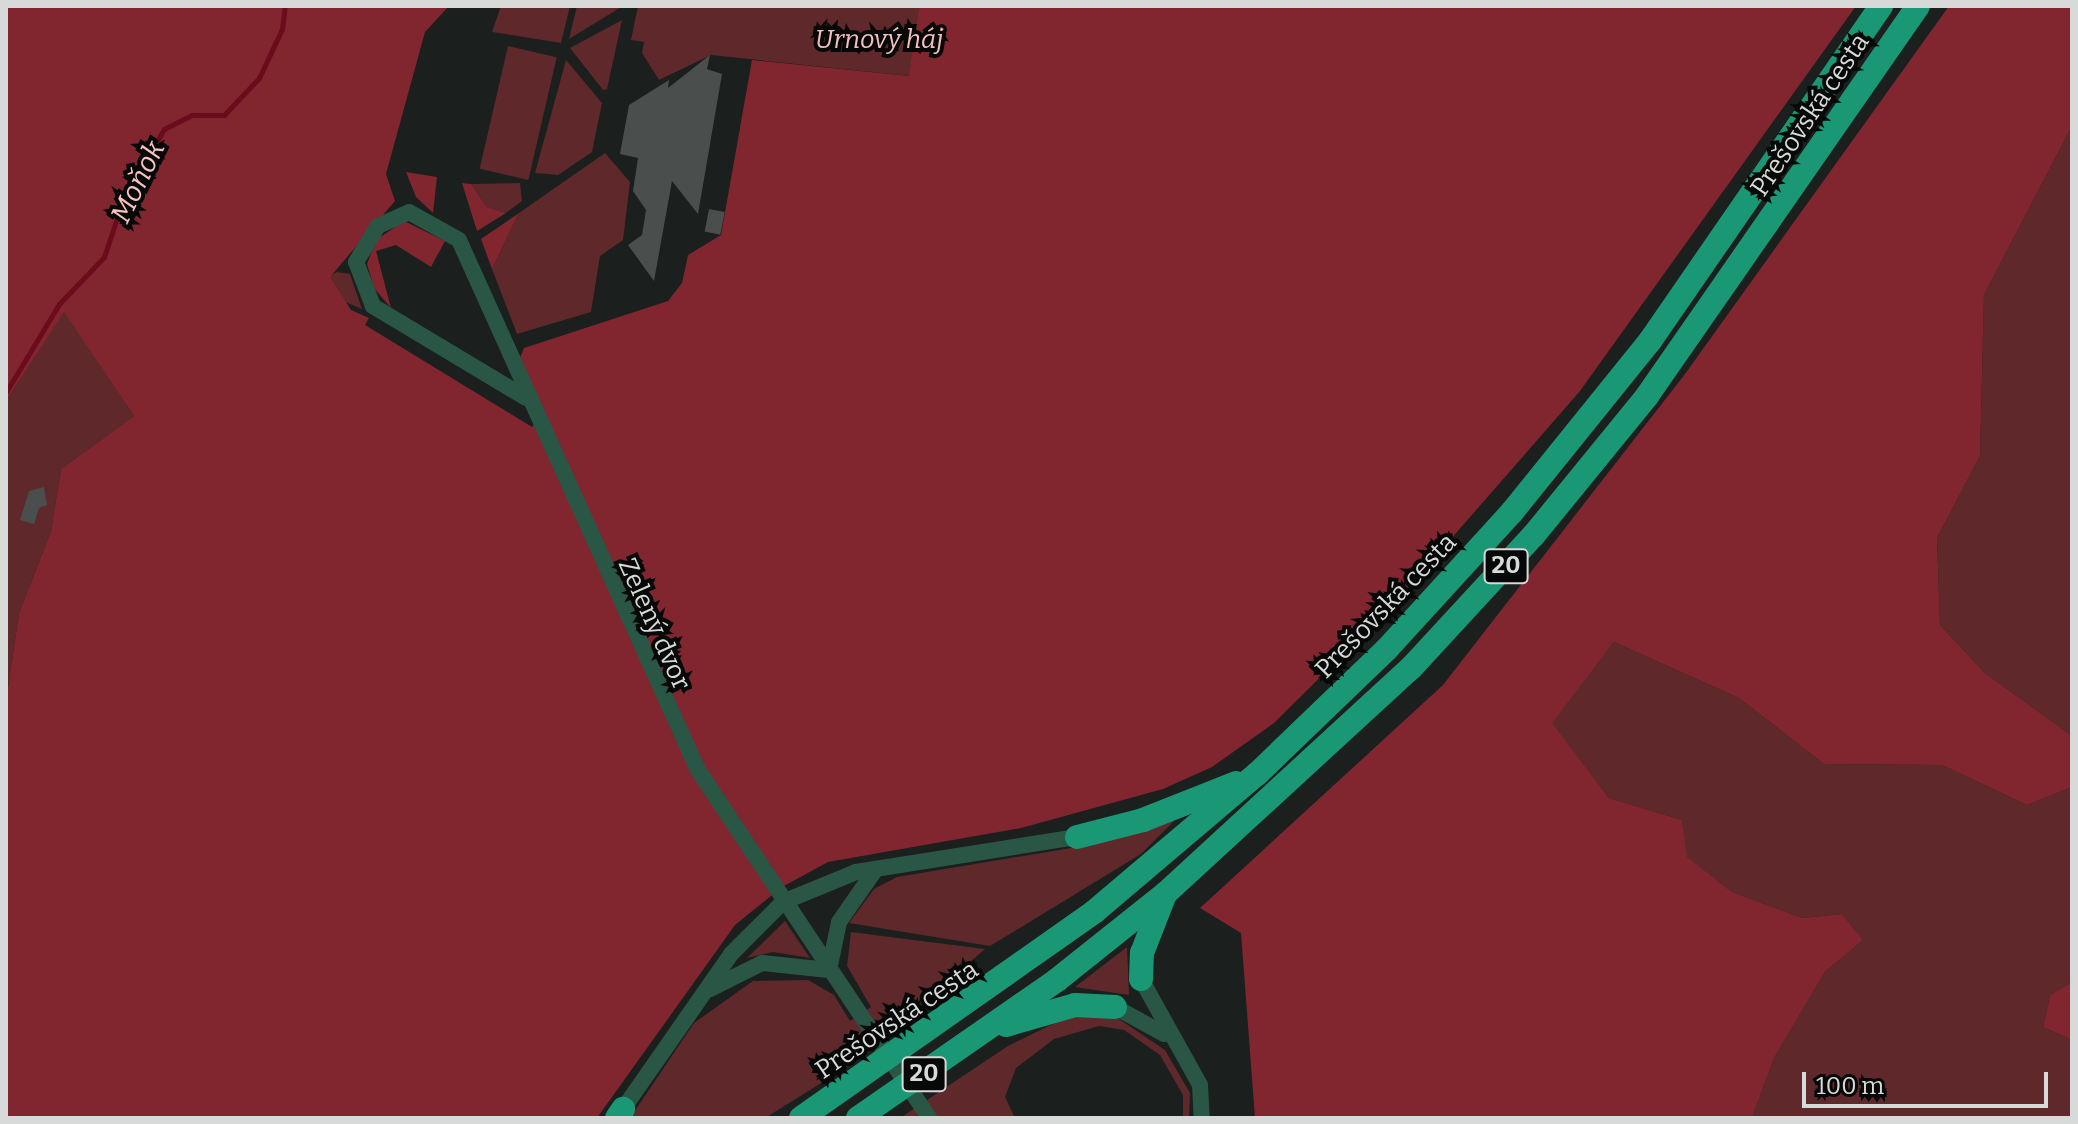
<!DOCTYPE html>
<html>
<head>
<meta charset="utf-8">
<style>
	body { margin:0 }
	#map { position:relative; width:2078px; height:1124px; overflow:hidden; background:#1b1f1d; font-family:Bitter,serif }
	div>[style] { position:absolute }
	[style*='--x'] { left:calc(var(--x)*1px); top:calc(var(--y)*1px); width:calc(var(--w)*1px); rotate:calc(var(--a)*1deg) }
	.green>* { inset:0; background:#5f282b; transform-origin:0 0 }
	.forest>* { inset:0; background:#81262f }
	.stream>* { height:5px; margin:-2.5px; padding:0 2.5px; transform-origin:2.5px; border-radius:2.5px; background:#6a0c1c }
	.building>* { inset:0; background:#4a4e4c; transform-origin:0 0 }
	.minor>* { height:16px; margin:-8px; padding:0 8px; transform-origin:8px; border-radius:8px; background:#2a5646 }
	.trunk>* { height:24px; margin:-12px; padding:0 12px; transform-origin:12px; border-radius:12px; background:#1a9876 }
	span { translate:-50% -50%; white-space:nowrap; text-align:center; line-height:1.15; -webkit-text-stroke:8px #070908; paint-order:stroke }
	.shield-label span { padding:2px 6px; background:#070908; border:2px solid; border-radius:6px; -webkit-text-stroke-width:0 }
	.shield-label { font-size:24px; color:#d7dad9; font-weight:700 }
	.park-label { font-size:26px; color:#f5bfbf; font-style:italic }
	.street-label { font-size:26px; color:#d7dad9 }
	.water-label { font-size:28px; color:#f8c2c2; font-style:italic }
	.frame { position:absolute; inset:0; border:8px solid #d7dad9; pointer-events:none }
	.scale { position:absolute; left:1802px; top:1072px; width:246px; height:36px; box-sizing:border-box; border:4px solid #d7dad9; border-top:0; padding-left:10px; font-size:24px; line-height:28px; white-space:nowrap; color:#d7dad9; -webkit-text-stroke:6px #070908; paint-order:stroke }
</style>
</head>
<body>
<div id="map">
	<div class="green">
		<div style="clip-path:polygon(501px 6px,570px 6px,561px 43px,492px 32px)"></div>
		<div style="clip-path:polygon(577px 6px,623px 6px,569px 39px)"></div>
		<div style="clip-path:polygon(638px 6px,919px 6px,910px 76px,711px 55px,659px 80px,642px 53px,644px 42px,631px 40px)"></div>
		<div style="clip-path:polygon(622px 20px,607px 89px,603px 90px,570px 48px)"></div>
		<div style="left:508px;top:46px;width:50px;height:126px;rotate:13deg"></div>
		<div style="clip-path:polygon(566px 60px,602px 103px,592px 152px,558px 175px,535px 173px)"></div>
		<div style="clip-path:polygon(2072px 126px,2072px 736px,1985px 673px,1940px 625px,1937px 538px,1980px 456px,1984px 295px)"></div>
		<div style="clip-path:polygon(605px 153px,630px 182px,623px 240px,600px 256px,591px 312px,517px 334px,492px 269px,519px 213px)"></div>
		<div style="clip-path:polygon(520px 183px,522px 201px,506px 213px,487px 207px,471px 184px)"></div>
		<div style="clip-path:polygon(337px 272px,350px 274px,362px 309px,343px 301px,329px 276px)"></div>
		<div style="clip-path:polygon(64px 311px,134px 416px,61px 469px,51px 531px,19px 613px,6px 701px,6px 401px)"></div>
		<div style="clip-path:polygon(1614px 642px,1739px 698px,1824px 764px,1942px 765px,2027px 805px,2072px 787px,2072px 982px,2050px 995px,2043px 1027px,2072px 1040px,2072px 1118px,1752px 1118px,1774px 1058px,1825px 972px,1863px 940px,1842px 914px,1802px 918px,1732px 892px,1686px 857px,1682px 820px,1609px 798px,1551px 723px)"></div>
		<div style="clip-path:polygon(1177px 818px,1141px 854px,990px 946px,849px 923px,874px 889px,897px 877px,1077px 847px)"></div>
		<div style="clip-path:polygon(785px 921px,810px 958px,773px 952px,747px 958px)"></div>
		<div style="clip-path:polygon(851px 932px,985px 949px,860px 1059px,765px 1118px,630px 1118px,694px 1023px,753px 981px,808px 980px,834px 995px,850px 1021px,871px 1007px,847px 966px)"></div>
		<div style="clip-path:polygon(1127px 946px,1129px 995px,1075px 987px,1127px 947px)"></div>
		<div style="clip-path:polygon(1075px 1013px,1116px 1017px,1165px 1050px,1190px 1093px,1189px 1118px,1183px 1118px,1183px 1095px,1160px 1055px,1124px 1030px,1099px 1026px,1054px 1039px,1016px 1068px,1005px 1097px,1015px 1118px,900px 1118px,1008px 1046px)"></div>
	</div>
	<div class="forest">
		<div style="clip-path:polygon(6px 6px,449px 6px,425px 32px,386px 174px,395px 201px,330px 277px,351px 310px,369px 318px,365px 325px,532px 427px,541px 416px,519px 360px,524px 348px,668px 301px,682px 283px,688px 255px,721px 235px,752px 60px,909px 76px,919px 6px,1856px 6px,1580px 391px,1395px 603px,1274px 723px,1212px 767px,1163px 789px,1021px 828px,828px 862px,782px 887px,735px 925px,597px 1118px,6px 1118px,6px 701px,19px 613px,51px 531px,61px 469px,134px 416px,64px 312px,6px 401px)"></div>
		<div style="clip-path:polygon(1949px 6px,2072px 6px,2072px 126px,1984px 295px,1980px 456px,1937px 538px,1940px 625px,1985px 673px,2072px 736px,2072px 787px,2027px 805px,1942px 765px,1824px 764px,1739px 698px,1614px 642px,1552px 723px,1609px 798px,1682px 820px,1687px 857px,1732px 892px,1802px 918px,1842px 914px,1863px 940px,1825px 972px,1774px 1058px,1752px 1118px,1255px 1118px,1241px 933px,1200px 908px,1443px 685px,1685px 374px)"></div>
		<div style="clip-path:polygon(406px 172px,437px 177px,433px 213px,416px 197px)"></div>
		<div style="clip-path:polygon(462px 183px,471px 184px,487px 207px,506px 213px,477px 231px)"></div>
		<div style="clip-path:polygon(519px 213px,492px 269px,481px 239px)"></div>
		<div style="clip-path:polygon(404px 221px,445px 241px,431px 267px,396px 245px,376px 251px,391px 308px,374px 288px,367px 264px,376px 240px)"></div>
		<div style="clip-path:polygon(2072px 982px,2072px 1040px,2043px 1027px,2050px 995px)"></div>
	</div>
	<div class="stream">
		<div style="--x:6;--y:392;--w:103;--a:-58.9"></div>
		<div style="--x:59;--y:304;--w:65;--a:-46.2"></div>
		<div style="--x:104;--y:257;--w:57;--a:-71.6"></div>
		<div style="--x:122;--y:203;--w:85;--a:-60.4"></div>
		<div style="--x:164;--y:129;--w:31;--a:-27"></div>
		<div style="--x:192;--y:115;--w:32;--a:0"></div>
		<div style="--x:224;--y:115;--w:51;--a:-46.6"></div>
		<div style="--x:259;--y:78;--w:54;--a:-64.9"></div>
		<div style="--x:282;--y:29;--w:23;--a:-83"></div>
	</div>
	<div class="building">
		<div style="clip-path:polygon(710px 55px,707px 69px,722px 74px,698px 214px,672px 181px,654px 281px,628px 245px,642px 235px,646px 210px,633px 191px,638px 158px,620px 154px,629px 105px,669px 80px,668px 88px)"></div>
		<div style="left:709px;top:209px;width:16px;height:23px;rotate:11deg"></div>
		<div style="clip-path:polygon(44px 487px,47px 505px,39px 508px,34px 524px,20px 520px,29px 491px)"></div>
	</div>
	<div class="minor">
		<div style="--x:526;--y:398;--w:179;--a:-149"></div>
		<div style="--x:373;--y:306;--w:47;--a:-111.1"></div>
		<div style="--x:356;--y:262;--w:42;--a:-58.6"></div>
		<div style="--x:378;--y:226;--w:34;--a:-24"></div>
		<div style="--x:409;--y:212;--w:57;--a:29.2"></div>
		<div style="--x:459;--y:240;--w:581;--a:65.73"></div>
		<div style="--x:698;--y:770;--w:418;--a:56.4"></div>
		<div style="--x:829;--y:970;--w:49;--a:-78.2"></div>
		<div style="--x:839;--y:922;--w:65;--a:-55.1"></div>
		<div style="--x:1141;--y:979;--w:121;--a:60.9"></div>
		<div style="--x:1200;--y:1085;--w:33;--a:87"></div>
		<div style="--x:710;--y:989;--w:58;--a:-26.6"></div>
		<div style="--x:762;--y:963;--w:67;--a:6"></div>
		<div style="--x:1115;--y:1007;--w:56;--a:28.9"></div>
		<div style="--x:623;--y:1109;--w:189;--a:-55.1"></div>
		<div style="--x:731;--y:954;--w:74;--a:-45"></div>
		<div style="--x:783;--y:902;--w:79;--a:-22.3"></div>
		<div style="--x:856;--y:872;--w:224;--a:-9"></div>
	</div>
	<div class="trunk">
		<div style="--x:1077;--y:837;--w:68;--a:-14.4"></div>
		<div style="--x:1143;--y:820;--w:100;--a:-21.7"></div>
		<div style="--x:1141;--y:979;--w:26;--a:-88"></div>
		<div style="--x:1142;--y:953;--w:63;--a:-68.7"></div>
		<div style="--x:1006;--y:1025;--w:72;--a:-16.2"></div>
		<div style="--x:1075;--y:1005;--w:40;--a:2.9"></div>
		<div style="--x:617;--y:1118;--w:11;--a:-56"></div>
		<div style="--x:801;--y:1118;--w:358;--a:-35.1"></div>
		<div style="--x:1094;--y:912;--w:214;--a:-40.3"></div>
		<div style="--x:1257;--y:774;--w:179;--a:-43.9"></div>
		<div style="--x:1386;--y:650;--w:187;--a:-47.6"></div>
		<div style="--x:1512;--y:512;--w:220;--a:-51.1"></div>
		<div style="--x:1650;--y:341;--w:407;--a:-55.4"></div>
		<div style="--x:858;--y:1118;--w:242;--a:-34.7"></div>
		<div style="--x:1057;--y:980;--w:139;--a:-38.6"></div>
		<div style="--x:1166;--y:893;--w:333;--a:-42.6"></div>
		<div style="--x:1411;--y:668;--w:180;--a:-47.3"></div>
		<div style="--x:1533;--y:536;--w:181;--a:-50.8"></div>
		<div style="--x:1647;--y:396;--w:475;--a:-55.2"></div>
	</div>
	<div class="shield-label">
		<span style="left:1506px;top:566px">20</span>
		<span style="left:924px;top:1074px">20</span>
	</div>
	<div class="park-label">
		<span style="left:879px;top:40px">Urnový háj</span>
	</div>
	<div class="street-label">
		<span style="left:1810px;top:115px;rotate:-56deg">Prešovská cesta</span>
		<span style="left:1386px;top:606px;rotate:-46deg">Prešovská cesta</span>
		<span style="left:654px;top:624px;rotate:66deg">Zelený dvor</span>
		<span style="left:897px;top:1020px;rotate:-34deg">Prešovská cesta</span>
	</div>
	<div class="water-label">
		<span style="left:138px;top:182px;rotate:-64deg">Moňok</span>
	</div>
	<div class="frame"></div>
	<div class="scale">100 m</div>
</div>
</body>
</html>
